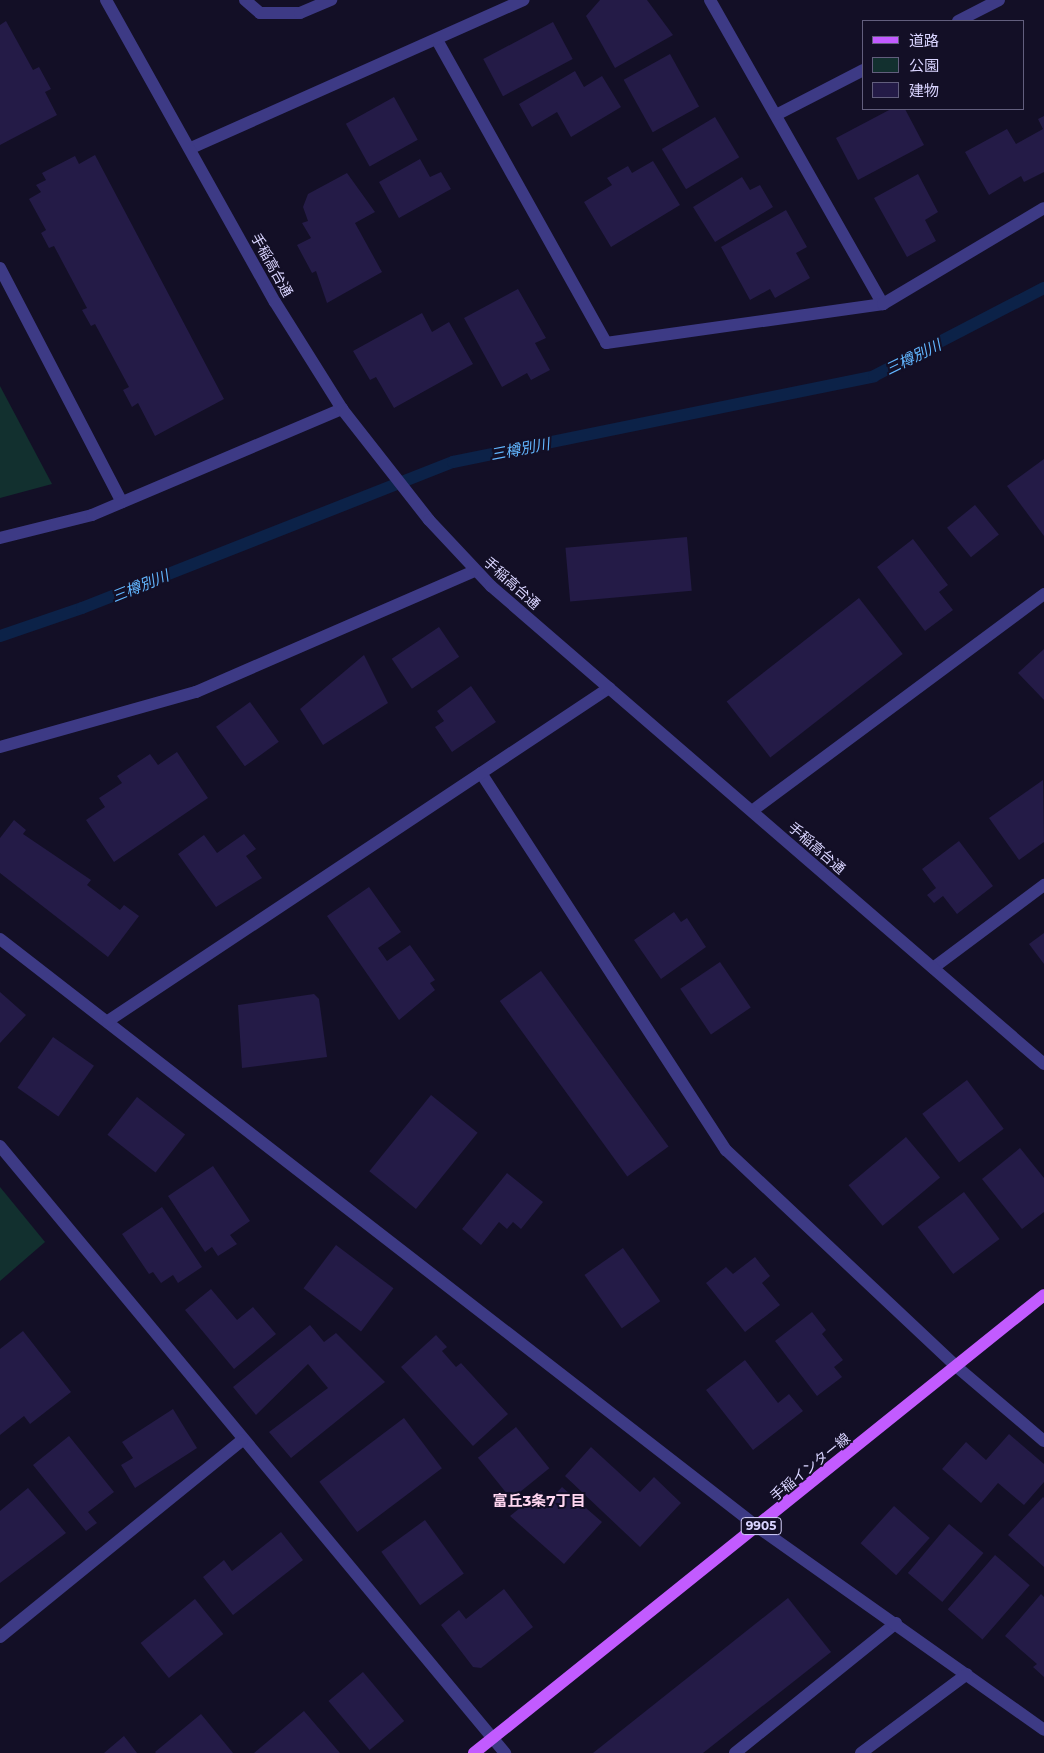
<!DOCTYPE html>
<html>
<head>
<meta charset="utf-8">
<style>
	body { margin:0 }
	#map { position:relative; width:1044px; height:1753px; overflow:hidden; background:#130f26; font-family:Montserrat,"Noto Sans JP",sans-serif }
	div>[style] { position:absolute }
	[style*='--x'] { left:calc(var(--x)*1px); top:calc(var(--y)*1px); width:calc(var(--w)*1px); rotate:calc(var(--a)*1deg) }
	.green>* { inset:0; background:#12302f }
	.stream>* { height:12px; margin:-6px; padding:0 6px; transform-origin:6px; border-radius:6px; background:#0c2248 }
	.building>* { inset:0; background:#241b47; transform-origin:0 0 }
	.service>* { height:12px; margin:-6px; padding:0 6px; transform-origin:6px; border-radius:6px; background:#3d3a85 }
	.minor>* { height:12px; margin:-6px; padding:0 6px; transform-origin:6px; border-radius:6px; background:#3d3a85 }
	.tertiary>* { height:12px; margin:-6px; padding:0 6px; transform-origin:6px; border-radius:6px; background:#3d3a85 }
	.primary>* { height:12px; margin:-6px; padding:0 6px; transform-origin:6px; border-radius:6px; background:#c25bff }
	span { translate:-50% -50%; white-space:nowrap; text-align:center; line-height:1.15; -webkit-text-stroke:4px #130f26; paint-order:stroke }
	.shield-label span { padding:1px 4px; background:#130f26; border:1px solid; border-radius:4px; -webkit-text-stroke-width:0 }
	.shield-label { font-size:12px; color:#d9d4ff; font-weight:700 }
	.street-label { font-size:14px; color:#d9d4ff }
	.water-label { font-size:15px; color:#62b6ff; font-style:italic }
	.neighbourhood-label { font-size:15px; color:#ffd6f0; font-weight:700 }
	.legend { position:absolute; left:862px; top:20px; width:162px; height:90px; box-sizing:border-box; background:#130f26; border:1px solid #625e7d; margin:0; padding:6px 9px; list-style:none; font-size:15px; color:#d9d4ff }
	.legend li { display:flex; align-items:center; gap:10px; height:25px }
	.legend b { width:25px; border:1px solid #625e7d }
</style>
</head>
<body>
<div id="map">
	<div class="green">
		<div style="clip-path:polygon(0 386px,52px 484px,0 498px)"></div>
		<div style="clip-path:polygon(0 1187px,45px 1242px,0 1281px)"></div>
	</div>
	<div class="stream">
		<div style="--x:0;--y:636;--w:87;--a:-18.9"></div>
		<div style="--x:82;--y:608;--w:399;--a:-21.5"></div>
		<div style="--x:453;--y:462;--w:430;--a:-11.5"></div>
		<div style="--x:874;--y:376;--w:191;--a:-27.4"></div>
	</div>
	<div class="building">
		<div style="clip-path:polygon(600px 0,647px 0,673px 35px,615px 68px,586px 16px)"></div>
		<div style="clip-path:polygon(6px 21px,33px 70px,39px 67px,51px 89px,45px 92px,57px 115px,0 145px,0 25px)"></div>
		<div style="left:553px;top:22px;width:42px;height:79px;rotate:62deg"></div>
		<div style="left:670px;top:54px;width:60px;height:53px;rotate:61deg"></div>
		<div style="clip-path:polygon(575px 71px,584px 87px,602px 76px,621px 107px,571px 137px,557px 112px,532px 127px,519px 104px)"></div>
		<div style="left:394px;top:97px;width:49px;height:55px;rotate:61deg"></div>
		<div style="clip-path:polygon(891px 109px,905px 109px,924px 145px,858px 180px,836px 138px)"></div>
		<div style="clip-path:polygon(1044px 116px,1044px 172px,1024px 182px,1021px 176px,989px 195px,965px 152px,1007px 129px,1016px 144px,1043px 129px,1038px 119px)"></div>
		<div style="left:715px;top:117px;width:47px;height:62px;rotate:59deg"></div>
		<div style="clip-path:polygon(95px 155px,224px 399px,155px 436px,138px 403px,132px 407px,123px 390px,129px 387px,95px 324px,91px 326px,82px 310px,87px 308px,54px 246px,49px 248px,41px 233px,46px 230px,29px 199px,41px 192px,36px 185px,46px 180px,42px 173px,75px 156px,79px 164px)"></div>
		<div style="clip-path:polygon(420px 159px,430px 177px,441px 172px,451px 189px,399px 218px,379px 182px)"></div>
		<div style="clip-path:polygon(653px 161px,680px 205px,611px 247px,584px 202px,612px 185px,607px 178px,628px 166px,632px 173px)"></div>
		<div style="clip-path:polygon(347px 173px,375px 212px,355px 223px,382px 272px,327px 303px,316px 271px,312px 273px,297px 245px,311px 238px,302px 223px,308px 221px,303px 207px,308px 194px)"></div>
		<div style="clip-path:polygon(918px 174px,938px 212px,925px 220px,936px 241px,907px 257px,874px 198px)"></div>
		<div style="clip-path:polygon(742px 177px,750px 190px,760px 185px,773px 207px,715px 242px,693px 207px)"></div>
		<div style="clip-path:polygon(786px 210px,807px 247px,796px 253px,810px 278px,775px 298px,770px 289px,750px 300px,721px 247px)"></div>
		<div style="clip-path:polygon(518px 289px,546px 338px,535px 343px,550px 370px,531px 380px,527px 373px,502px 387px,464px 318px)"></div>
		<div style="clip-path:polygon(422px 313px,432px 332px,449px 322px,473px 364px,394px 408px,376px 377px,370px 380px,353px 351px)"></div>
		<div style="clip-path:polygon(1044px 459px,1044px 536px,1007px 486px)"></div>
		<div style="left:975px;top:505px;width:38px;height:36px;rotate:51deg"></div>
		<div style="left:687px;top:537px;width:54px;height:122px;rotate:85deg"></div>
		<div style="clip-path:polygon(913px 539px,948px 585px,939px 592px,953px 610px,925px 631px,877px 567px)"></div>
		<div style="left:859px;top:598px;width:71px;height:168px;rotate:52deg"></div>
		<div style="left:439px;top:627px;width:36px;height:57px;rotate:56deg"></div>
		<div style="clip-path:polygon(1044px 649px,1044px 700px,1018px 673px)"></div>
		<div style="clip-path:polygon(364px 655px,388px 703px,323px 745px,300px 709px)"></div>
		<div style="clip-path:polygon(471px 686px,496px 722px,452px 752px,435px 727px,444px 721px,437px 711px)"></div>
		<div style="left:250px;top:702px;width:49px;height:42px;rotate:54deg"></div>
		<div style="clip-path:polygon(177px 752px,208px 798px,114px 862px,86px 820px,105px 807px,99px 798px,122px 783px,117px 776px,150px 754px,158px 765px)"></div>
		<div style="clip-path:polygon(1043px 780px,1044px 842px,1019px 860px,989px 818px)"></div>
		<div style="clip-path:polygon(14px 820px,26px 830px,23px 834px,91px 880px,87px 885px,120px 910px,124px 905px,139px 916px,108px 957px,0 873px,0 838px)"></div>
		<div style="clip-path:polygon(244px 834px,256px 849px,246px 856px,262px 878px,216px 907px,178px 854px,204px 835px,217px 853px)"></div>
		<div style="clip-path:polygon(959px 841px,993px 886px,957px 914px,943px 896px,934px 903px,927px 895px,936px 888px,922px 869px)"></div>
		<div style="clip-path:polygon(369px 887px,401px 932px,378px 948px,387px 961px,410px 945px,435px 980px,430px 983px,435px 990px,399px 1020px,327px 916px)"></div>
		<div style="clip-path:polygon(674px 912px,681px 922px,687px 918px,706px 947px,661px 979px,634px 940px)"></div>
		<div style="clip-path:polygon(1044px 933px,1044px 964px,1029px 944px)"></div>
		<div style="left:720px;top:962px;width:55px;height:48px;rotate:56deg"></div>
		<div style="left:541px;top:971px;width:217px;height:51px;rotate:54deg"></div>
		<div style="clip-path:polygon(0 992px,26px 1015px,0 1043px)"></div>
		<div style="clip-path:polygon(314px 994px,319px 999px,327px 1057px,242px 1068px,238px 1005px)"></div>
		<div style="left:53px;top:1037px;width:50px;height:62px;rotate:35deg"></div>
		<div style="left:967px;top:1080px;width:61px;height:56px;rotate:53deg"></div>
		<div style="left:431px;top:1095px;width:60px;height:98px;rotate:39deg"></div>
		<div style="left:137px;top:1097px;width:61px;height:48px;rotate:38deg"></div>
		<div style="left:906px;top:1137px;width:53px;height:75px;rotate:50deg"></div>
		<div style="clip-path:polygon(1020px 1148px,1044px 1178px,1044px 1212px,1022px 1229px,982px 1179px)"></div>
		<div style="clip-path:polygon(213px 1166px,250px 1221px,230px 1235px,237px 1244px,218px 1256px,212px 1247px,205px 1252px,168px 1196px)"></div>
		<div style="clip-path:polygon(507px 1173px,543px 1202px,521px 1229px,513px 1222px,507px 1229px,499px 1222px,481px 1245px,462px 1229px)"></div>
		<div style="left:964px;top:1192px;width:59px;height:58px;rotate:53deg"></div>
		<div style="clip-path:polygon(162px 1207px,202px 1267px,178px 1283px,173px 1275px,161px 1283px,153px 1272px,149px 1274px,122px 1234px)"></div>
		<div style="left:336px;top:1245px;width:72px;height:54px;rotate:37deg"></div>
		<div style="left:623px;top:1248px;width:65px;height:47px;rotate:55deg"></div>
		<div style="clip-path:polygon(755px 1257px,770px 1276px,762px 1283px,780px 1305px,745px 1332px,706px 1283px,726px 1267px,733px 1274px)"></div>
		<div style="clip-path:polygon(211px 1289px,237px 1320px,253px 1307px,276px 1334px,234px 1369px,185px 1310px)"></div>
		<div style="clip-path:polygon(812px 1312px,826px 1330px,822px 1334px,843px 1360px,834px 1367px,842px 1377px,817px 1396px,775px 1341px)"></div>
		<div style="clip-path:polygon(310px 1325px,324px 1342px,336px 1333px,385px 1382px,291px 1458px,269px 1432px,328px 1388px,308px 1364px,256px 1415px,233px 1387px)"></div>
		<div style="clip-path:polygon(23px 1331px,71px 1392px,30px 1424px,24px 1416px,0 1435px,0 1349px)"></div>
		<div style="clip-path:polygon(436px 1335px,447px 1347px,442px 1351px,456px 1367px,461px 1363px,508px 1414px,473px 1446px,401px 1367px)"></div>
		<div style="clip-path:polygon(745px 1360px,778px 1403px,789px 1394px,803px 1411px,753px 1450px,706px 1390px)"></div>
		<div style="clip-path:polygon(173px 1409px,197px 1448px,135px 1488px,121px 1465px,133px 1458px,122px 1442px)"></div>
		<div style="left:404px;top:1418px;width:63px;height:106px;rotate:53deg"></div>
		<div style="left:516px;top:1427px;width:53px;height:49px;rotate:51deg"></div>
		<div style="clip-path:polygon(1009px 1434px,1044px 1464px,1044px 1482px,1024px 1505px,998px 1483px,981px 1503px,942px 1469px,966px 1442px,986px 1460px)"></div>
		<div style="clip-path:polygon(69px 1436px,114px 1492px,88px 1512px,97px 1523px,86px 1531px,33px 1465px)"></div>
		<div style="clip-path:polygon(591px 1447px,640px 1492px,654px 1477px,681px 1503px,640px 1547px,565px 1476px)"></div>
		<div style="clip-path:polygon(562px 1487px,602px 1522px,564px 1564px,510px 1516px,541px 1491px,550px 1500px)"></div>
		<div style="clip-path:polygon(28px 1488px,66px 1533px,0 1583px,0 1511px)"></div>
		<div style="clip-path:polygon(1043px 1497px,1044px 1498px,1044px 1567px,1008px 1535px)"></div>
		<div style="left:894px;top:1506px;width:48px;height:50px;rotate:42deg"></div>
		<div style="left:425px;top:1520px;width:66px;height:54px;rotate:54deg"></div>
		<div style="left:949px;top:1524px;width:45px;height:64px;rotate:40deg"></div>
		<div style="clip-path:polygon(281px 1532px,303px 1560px,233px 1615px,203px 1577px,224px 1560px,232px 1571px)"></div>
		<div style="left:995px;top:1555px;width:46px;height:72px;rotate:41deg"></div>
		<div style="clip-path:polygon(504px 1589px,533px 1627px,481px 1668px,473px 1667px,441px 1625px,459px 1610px,466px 1619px)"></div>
		<div style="clip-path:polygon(1041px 1594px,1044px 1597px,1044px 1677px,1033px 1667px,1037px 1664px,1005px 1636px)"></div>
		<div style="clip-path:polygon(788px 1598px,831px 1652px,703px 1753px,593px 1753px)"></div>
		<div style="left:195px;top:1599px;width:45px;height:70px;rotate:51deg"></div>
		<div style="left:363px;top:1672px;width:64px;height:45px;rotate:50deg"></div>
		<div style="clip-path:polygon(304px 1711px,340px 1753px,254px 1753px)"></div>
		<div style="clip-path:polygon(201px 1714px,233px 1753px,156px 1753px,155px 1752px)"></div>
		<div style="clip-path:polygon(124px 1736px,137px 1753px,104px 1753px)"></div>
	</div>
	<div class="service">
		<div style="--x:245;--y:0;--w:20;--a:41"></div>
		<div style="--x:260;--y:13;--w:40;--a:0"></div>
		<div style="--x:300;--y:13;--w:34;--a:-23"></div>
		<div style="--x:0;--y:268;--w:264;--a:62.5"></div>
		<div style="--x:735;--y:1753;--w:207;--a:-38.9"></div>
	</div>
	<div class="minor">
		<div style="--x:710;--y:0;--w:350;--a:60.4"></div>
		<div style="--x:958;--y:21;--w:46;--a:-27.1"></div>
		<div style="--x:437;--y:40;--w:347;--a:60.8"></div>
		<div style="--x:606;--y:343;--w:280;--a:-8"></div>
		<div style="--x:883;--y:304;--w:187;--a:-30.8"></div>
		<div style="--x:776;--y:115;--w:98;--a:-27.3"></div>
		<div style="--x:191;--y:148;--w:364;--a:-24"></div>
		<div style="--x:0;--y:538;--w:95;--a:-14"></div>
		<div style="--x:92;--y:515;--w:272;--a:-23"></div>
		<div style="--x:0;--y:747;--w:204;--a:-15.7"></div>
		<div style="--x:196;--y:692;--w:303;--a:-23.5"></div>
		<div style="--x:481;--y:773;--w:450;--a:57"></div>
		<div style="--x:726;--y:1150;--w:317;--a:43.2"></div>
		<div style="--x:957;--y:1367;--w:114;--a:40.4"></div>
		<div style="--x:752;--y:811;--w:364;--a:-36.6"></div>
		<div style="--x:0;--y:939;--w:961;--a:37.81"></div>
		<div style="--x:759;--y:1528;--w:349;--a:35.3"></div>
		<div style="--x:933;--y:968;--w:139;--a:-36.8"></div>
		<div style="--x:108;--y:1021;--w:602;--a:-33.61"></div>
		<div style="--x:0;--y:1146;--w:790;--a:50.24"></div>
		<div style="--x:0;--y:1637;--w:312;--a:-39.1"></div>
		<div style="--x:861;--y:1753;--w:132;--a:-36.7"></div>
	</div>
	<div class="tertiary">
		<div style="--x:106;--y:0;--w:346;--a:60.8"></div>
		<div style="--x:275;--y:302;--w:126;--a:57.9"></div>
		<div style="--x:342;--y:409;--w:141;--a:51.9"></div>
		<div style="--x:429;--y:520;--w:91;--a:46.8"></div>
		<div style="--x:491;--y:586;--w:731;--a:40.84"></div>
	</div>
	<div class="primary">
		<div style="--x:474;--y:1753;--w:731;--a:-38.78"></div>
	</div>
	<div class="shield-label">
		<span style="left:761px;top:1526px">9905</span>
	</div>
	<div class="street-label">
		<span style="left:272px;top:265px;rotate:61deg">手稲高台通</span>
		<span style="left:512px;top:583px;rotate:42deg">手稲高台通</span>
		<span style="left:817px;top:848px;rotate:41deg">手稲高台通</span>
		<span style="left:810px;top:1467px;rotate:-39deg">手稲インター線</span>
	</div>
	<div class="water-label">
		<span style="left:913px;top:357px;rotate:-26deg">三樽別川</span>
		<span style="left:520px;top:449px;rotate:-11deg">三樽別川</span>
		<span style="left:140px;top:586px;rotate:-22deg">三樽別川</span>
	</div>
	<div class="neighbourhood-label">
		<span style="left:539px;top:1501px">富丘3条7丁目</span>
	</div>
	<ul class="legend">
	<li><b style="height:6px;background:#c25bff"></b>道路</li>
	<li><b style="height:14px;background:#12302f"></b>公園</li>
	<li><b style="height:14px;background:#241b47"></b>建物</li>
	</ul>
</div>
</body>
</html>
